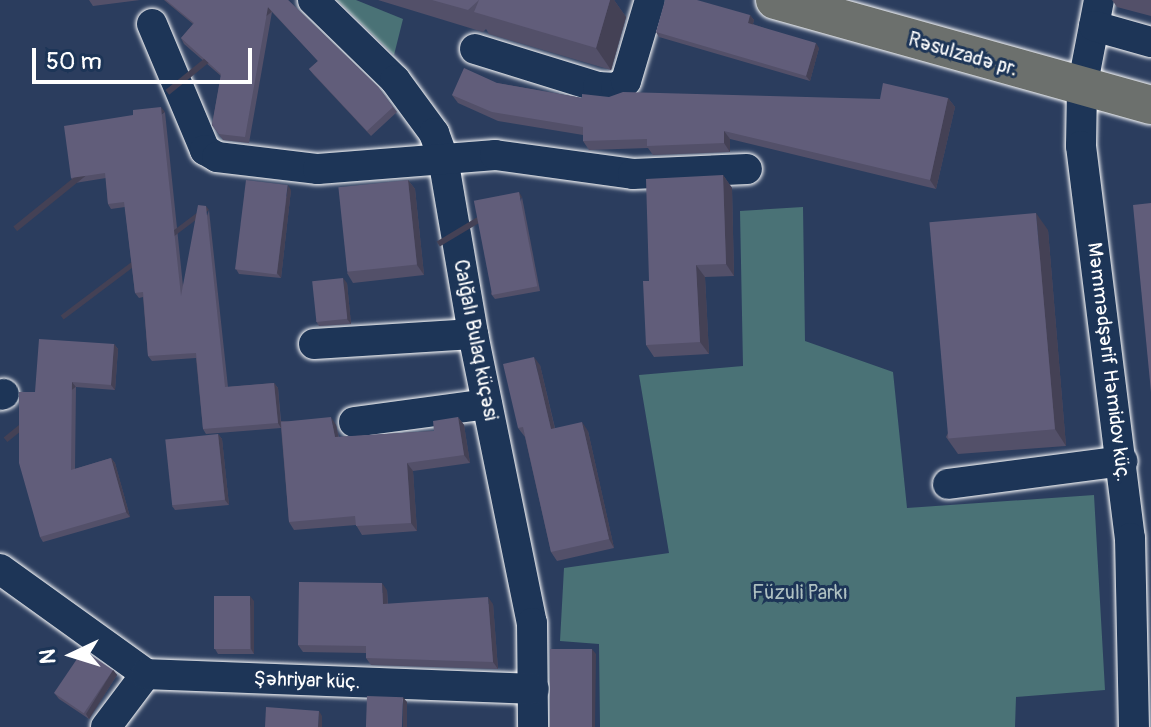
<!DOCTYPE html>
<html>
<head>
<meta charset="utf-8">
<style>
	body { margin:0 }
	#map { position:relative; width:1151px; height:727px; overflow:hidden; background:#2b3d5e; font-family:Pangolin,sans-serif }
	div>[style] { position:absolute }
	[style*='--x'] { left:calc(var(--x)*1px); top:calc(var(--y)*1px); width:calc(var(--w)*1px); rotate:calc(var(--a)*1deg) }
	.green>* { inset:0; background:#4a7276 }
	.roads { filter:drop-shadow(0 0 2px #fff) drop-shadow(0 0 2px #fff) }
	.minor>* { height:30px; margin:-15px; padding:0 15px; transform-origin:15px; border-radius:15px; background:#1d3557 }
	.major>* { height:38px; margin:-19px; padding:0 19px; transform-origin:19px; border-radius:19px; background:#6c706d }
	.wall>* { inset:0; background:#535069 }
	.shaded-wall>* { inset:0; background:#444155; transform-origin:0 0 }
	.building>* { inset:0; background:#615d7a; transform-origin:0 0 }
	span { translate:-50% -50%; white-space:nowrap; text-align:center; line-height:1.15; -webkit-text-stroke:6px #1d3557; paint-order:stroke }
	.street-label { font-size:20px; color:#fff }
	.park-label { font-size:20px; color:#aec0c1 }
	.north { position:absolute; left:32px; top:615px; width:80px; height:80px; -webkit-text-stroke:6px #1d3557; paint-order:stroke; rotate:266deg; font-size:22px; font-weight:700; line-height:32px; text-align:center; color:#fff }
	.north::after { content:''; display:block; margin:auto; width:28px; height:36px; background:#fff; clip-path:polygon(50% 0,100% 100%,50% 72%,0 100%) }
	.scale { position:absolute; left:32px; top:48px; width:220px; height:36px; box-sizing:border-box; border:4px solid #fff; border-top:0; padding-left:10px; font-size:24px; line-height:28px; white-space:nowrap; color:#fff; -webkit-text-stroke:6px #1d3557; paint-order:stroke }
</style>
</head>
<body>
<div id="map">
	<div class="green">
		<div style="clip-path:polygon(337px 0,356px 0,403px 19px,394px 55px)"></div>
		<div style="clip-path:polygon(803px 207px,805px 341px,893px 372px,907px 508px,1094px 495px,1105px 690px,1016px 697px,1015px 727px,600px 727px,599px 644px,560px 641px,564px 568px,669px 553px,639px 375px,743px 366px,740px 211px)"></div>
	</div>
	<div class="roads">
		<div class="minor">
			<div style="--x:313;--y:0;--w:115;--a:44.3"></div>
			<div style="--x:395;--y:80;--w:66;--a:53.7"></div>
			<div style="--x:434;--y:133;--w:27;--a:70"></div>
			<div style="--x:443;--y:158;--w:179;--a:80.3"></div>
			<div style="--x:473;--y:334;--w:295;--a:78.5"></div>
			<div style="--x:532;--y:623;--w:104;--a:89.4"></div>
			<div style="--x:1099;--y:0;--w:90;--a:100.9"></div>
			<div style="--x:1082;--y:88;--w:58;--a:91"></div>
			<div style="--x:1081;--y:146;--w:395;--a:82.9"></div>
			<div style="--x:1130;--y:538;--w:189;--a:88.8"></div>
			<div style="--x:152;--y:24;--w:137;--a:67.2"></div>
			<div style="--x:205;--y:150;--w:14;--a:30"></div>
			<div style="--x:217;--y:157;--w:102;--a:6.8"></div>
			<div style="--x:318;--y:169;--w:178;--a:-4.5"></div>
			<div style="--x:495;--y:155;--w:139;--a:7.8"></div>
			<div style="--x:633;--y:174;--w:114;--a:-2.5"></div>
			<div style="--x:1094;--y:26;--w:59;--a:15.7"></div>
			<div style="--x:475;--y:49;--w:129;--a:17.2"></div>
			<div style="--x:598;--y:87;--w:18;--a:3"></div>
			<div style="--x:616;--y:88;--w:12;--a:-35"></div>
			<div style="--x:626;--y:81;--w:84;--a:-73.5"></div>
			<div style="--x:314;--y:344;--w:159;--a:-3.6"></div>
			<div style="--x:0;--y:395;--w:4;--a:-14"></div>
			<div style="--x:354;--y:422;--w:134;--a:-7.7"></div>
			<div style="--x:948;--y:484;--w:176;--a:-7.5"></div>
			<div style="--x:0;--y:569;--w:180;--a:35.7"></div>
			<div style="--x:106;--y:727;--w:66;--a:-53"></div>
			<div style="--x:146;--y:674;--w:388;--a:2.2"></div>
		</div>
		<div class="major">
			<div style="--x:775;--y:0;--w:390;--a:15.6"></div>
		</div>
	</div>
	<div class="wall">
		<div style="clip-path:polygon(89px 0,140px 0,93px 6px)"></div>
		<div style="clip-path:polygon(164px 0,288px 0,378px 87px,397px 112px,371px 136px,313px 74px,309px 69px,318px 61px,272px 12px,249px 143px,223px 140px,212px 125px,221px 76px,184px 44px,181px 38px,193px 24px)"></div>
		<div style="clip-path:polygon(378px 0,614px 0,626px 17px,611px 70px,489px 34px,486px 29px,483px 32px)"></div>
		<div style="clip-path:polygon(1112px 0,1151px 0,1151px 16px,1117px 7px)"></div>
		<div style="clip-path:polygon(750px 15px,754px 20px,753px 24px,819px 48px,810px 81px,659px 37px,656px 32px)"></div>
		<div style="clip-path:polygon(497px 83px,582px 98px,880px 99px,948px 98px,955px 107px,936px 189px,730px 139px,730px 152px,653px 155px,648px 148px,589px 150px,583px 141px,583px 135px,498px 121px,458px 103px,452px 95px)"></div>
		<div style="clip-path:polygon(165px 112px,183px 286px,209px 210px,228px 387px,274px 383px,278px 388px,281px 421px,336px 425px,339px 437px,434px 431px,458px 417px,464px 425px,470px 463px,413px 471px,417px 531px,362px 535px,356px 525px,294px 530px,289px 522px,281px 428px,206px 434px,203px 429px,196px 358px,152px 361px,148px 356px,143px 297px,139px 298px,135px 293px,125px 207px,111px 209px,108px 204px,106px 178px,75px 183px,71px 178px)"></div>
		<div style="clip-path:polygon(723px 175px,732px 188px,734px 276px,705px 277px,709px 354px,654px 357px,646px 345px)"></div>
		<div style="clip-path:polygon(408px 180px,415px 189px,424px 275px,353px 283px,347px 273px)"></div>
		<div style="clip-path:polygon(291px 190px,281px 278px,239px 274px,236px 269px)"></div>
		<div style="clip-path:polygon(522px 197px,540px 291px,495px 299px,491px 294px)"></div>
		<div style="clip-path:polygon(1048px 230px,1066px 446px,958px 454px,946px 437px)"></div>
		<div style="clip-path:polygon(347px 283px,351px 324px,319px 326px,316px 321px)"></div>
		<div style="clip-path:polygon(114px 344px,118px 349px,115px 390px,76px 387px,75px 469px,111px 458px,115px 463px,130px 517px,43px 542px,40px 537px,35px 392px)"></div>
		<div style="clip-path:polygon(540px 365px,555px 428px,588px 431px,614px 548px,557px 561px,551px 552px,525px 437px,518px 428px)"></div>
		<div style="clip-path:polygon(218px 434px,222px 439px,229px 505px,175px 510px,172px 506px)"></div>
		<div style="clip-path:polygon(387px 590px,388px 604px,493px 604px,498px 669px,371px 665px,366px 658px,366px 653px,303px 652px,298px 645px)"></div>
		<div style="clip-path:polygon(254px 601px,254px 654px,218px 654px,215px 649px)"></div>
		<div style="clip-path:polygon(113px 670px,117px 675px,89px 719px,59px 699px,55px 694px)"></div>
	</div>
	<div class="shaded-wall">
		<div style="clip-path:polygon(610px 0,614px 0,626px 17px,611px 70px,596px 48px)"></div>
		<div style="left:268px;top:7px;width:6px;height:132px;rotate:51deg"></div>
		<div style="clip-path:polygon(750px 15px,754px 20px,752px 28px,748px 23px)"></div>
		<div style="clip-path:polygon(816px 43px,819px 48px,810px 81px,806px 76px)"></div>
		<div style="clip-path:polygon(948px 98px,955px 107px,936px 189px,930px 180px)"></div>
		<div style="left:161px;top:107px;width:6px;height:190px;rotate:51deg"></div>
		<div style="clip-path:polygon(724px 131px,730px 139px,730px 152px,724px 143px)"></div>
		<div style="clip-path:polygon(723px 175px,732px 188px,734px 276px,726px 264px)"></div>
		<div style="clip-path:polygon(408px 180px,415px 189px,424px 275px,417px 265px)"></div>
		<div style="clip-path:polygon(288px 185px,291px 190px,281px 278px,277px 273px)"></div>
		<div style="left:519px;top:192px;width:6px;height:96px;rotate:59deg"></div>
		<div style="left:206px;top:206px;width:5px;height:182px;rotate:53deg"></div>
		<div style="clip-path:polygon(1036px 213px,1048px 230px,1066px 446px,1055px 429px)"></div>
		<div style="clip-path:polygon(696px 265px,705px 277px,709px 354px,700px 342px)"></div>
		<div style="clip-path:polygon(343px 278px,347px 283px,351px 324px,347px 319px)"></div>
		<div style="clip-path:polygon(114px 344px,118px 349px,115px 390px,111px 385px)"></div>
		<div style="clip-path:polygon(534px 357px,540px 365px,557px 438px,551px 429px)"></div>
		<div style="left:72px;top:382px;width:6px;height:88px;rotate:51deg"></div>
		<div style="clip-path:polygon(274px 383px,278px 388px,281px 428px,278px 423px)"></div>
		<div style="clip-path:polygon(331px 417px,336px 425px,340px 445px,335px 437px)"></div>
		<div style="clip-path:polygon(458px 417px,464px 425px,470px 463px,464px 455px)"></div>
		<div style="clip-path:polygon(582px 422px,588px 431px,614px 548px,609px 539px)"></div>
		<div style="clip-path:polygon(218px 434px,222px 439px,229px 505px,225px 500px)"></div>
		<div style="clip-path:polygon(111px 458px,115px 463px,130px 517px,126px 512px)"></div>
		<div style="clip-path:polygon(407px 463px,413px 471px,417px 531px,411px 523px)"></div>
		<div style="clip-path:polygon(382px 583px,387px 590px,388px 611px,383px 604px)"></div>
		<div style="clip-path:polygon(250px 596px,254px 601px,254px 654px,251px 649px)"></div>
		<div style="clip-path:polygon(488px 597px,493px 604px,498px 669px,493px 662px)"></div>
		<div style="clip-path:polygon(592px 649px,596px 654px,595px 727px,592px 727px)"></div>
		<div style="clip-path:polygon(113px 670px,117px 675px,89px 719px,86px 714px)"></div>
		<div style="clip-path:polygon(403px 697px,407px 702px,407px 727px,403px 727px)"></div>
		<div style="clip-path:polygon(319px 711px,322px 716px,322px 727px,318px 727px)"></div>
	</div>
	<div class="building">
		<div style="clip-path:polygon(166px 0,288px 0,378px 87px,393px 107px,367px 131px,309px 69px,318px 61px,268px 7px,245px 137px,219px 134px,212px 125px,221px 74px,181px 38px,194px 23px)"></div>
		<div style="clip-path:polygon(432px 0,479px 0,468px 10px)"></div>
		<div style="clip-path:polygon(479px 0,610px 0,596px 48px,474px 12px)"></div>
		<div style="clip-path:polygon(665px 0,697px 0,750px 15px,748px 23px,816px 43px,806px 76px,656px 32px)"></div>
		<div style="clip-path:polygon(464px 68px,497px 83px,582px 98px,582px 94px,609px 97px,623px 92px,880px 99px,883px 83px,948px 98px,930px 180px,724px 131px,724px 143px,647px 146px,647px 139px,583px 141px,583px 127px,492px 112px,452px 95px)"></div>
		<div style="clip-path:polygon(161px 107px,181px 296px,198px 205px,206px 206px,225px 387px,274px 383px,278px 423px,203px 429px,196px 353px,148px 356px,143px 292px,135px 293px,124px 202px,108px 204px,105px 173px,71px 178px,64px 126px,133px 115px,133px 110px)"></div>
		<div style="clip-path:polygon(723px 175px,726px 264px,696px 265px,700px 342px,646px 345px,643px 281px,649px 281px,646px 179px)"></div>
		<div style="left:246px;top:180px;width:42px;height:90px;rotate:7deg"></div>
		<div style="left:408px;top:180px;width:85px;height:70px;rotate:84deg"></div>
		<div style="left:519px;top:192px;width:96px;height:46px;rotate:79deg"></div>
		<div style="clip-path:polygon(1151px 203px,1151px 392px,1133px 205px)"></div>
		<div style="left:1036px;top:213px;width:217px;height:107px;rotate:85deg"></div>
		<div style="left:343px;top:278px;width:41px;height:31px;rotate:84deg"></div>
		<div style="clip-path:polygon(39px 339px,114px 344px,111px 385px,72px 382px,71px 470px,111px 458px,126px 512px,40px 537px,19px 463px,19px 392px,35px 392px)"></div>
		<div style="clip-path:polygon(534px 357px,551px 429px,582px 422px,609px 539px,551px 552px,523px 427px,518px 428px,503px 364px)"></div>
		<div style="clip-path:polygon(331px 417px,335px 437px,434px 431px,433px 421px,458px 417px,464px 455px,407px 463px,411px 523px,356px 526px,355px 516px,289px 522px,281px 422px)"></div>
		<div style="left:218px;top:434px;width:66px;height:53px;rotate:84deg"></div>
		<div style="clip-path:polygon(299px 582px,382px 583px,383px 604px,488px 597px,493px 662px,366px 658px,366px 646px,298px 645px)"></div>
		<div style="left:214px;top:596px;width:36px;height:53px"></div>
		<div style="left:550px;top:649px;width:42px;height:78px"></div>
		<div style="left:83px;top:650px;width:36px;height:52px;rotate:34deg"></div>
		<div style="left:367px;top:696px;width:36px;height:31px;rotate:2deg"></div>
		<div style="clip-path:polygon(266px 707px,319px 711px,318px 727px,265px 727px)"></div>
	</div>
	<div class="street-label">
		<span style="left:963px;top:54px;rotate:16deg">Rəsulzadə pr.</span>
		<span style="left:476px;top:340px;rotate:79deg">Calğalı Bulaq küçəsi</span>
		<span style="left:1109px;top:362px;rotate:83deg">Məmmədşərif Həmidov küç.</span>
		<span style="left:307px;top:680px;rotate:2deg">Şəhriyar küç.</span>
	</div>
	<div class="park-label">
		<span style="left:800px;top:592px">Füzuli Parkı</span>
	</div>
	<div class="north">N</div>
	<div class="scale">50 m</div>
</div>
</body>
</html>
